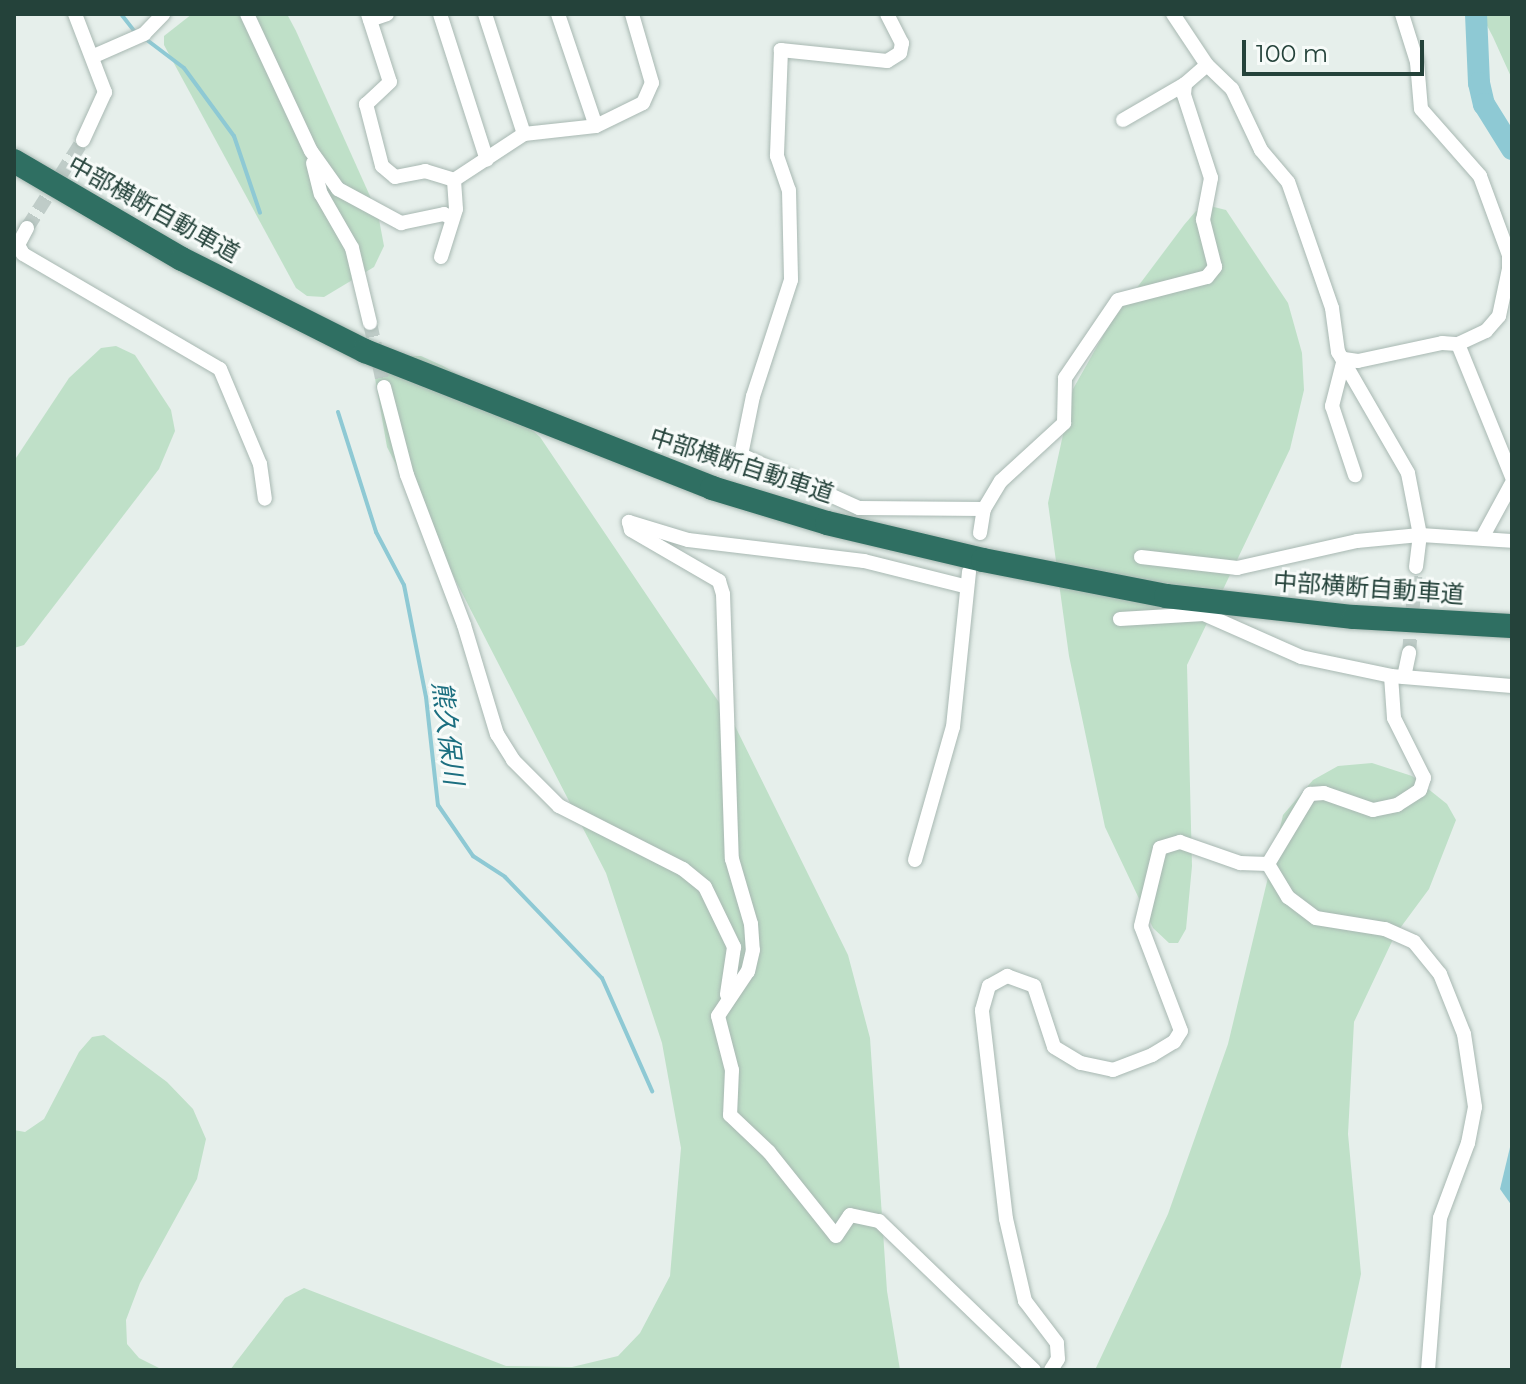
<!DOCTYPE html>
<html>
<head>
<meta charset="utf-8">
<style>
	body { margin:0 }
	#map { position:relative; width:1526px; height:1384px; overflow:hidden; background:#e6efeb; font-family:Montserrat,"Noto Sans JP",sans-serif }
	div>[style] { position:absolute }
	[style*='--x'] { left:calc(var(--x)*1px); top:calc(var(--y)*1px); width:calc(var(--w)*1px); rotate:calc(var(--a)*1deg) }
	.green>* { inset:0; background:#bfe0c8 }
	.water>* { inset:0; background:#8ec9d4 }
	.stream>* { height:4px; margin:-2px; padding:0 2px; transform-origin:2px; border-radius:2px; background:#8ec9d4 }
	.river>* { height:22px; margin:-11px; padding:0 11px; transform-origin:11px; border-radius:11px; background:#8ec9d4 }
	.minor-tunnel>* { height:14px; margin-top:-7px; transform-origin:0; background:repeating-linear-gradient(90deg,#bfccc8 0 14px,transparent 0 21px) }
	.roads { filter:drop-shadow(0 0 2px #a8b8b2) drop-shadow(0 0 2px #a8b8b2) }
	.minor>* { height:14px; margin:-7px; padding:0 7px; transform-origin:7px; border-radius:7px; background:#fff }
	.motorway>* { height:24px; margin:-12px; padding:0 12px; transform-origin:12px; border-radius:12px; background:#2f6f62 }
	span { translate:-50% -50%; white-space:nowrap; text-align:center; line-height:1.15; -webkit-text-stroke:6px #f7fbf9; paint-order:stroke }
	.street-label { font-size:24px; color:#24423a }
	.water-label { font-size:26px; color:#1c6f80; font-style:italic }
	.frame { position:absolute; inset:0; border:16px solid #24423a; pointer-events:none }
	.scale { position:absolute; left:1242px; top:40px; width:182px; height:36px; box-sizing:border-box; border:4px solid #24423a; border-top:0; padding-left:10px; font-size:24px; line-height:28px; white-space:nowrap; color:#24423a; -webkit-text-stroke:6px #f7fbf9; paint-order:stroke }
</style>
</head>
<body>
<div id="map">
	<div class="green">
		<div style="clip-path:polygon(192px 14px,287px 14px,296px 31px,378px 214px,384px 246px,374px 267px,324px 297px,307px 296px,296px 288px,164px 45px,164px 36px)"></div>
		<div style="clip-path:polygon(1481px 14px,1512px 14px,1512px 79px,1493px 37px)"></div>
		<div style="clip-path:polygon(1210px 206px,1226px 210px,1288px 303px,1302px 353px,1304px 390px,1290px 449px,1187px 665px,1192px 866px,1186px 929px,1178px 943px,1169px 943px,1153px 928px,1105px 827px,1069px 656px,1048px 503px,1073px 389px,1109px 325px,1184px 225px,1196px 211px)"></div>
		<div style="clip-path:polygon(116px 346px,135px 355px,171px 410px,175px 431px,159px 469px,24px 645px,14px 648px,14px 461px,69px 378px,101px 348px)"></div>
		<div style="clip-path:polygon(395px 356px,421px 356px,443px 366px,488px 391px,540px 437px,735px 726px,848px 955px,870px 1038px,887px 1291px,900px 1370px,230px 1370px,285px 1298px,304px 1288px,506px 1366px,572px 1367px,618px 1356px,640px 1333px,670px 1276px,681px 1148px,662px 1043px,606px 873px,387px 447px,375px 378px,385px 360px)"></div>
		<div style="clip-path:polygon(1372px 763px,1412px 776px,1447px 804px,1456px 820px,1429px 889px,1395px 935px,1354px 1022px,1348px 1134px,1361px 1274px,1340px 1370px,1095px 1370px,1168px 1214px,1228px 1044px,1283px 815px,1313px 780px,1338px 766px)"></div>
		<div style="clip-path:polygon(104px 1035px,167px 1082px,193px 1109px,206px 1139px,197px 1179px,140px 1283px,126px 1320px,127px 1344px,139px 1358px,163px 1370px,14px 1370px,14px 1130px,25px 1132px,44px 1119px,79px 1052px,92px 1037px)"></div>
	</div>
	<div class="water">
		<div style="clip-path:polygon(1512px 1139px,1512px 1206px,1500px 1189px)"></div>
	</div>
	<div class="stream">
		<div style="--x:121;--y:14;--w:23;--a:52"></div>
		<div style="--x:143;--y:37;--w:51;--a:37.1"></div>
		<div style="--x:184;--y:68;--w:84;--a:53.7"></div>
		<div style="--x:234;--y:136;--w:81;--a:71.3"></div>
		<div style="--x:338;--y:412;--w:126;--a:72.4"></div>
		<div style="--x:376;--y:532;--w:60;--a:62.2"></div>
		<div style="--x:404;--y:585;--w:114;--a:78.9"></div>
		<div style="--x:426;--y:697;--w:109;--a:83.7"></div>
		<div style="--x:438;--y:805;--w:62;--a:55.5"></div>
		<div style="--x:473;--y:856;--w:38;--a:33"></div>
		<div style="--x:505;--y:877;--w:140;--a:46.2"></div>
		<div style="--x:602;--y:978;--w:124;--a:66.1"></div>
	</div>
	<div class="river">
		<div style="--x:1476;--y:14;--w:69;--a:87.5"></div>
		<div style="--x:1479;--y:83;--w:22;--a:77"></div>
		<div style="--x:1484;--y:104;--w:53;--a:58.1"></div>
	</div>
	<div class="minor-tunnel">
		<div style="--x:27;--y:228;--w:104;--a:-57.5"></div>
		<div style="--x:370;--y:323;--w:66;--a:77.7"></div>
		<div style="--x:1409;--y:653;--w:86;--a:-85.3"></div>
	</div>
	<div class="roads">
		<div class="minor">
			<div style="--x:75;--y:14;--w:84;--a:69"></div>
			<div style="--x:105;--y:92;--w:53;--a:114.6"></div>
			<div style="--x:247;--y:14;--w:151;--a:65"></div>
			<div style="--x:311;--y:151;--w:47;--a:54.6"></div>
			<div style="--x:338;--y:189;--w:72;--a:28.4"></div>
			<div style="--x:401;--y:223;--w:44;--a:-11.8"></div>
			<div style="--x:444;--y:214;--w:8;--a:30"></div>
			<div style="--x:368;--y:14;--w:71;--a:72.1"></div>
			<div style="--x:390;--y:82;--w:33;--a:137"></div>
			<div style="--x:366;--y:104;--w:64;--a:75.5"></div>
			<div style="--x:382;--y:166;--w:17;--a:40"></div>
			<div style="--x:395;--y:177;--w:31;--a:-11"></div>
			<div style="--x:425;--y:171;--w:30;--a:17"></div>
			<div style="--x:440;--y:14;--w:153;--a:72.2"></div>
			<div style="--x:485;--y:14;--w:126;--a:72"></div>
			<div style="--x:558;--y:14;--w:118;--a:71.3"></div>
			<div style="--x:887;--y:14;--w:33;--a:63"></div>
			<div style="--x:902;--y:43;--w:10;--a:101"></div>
			<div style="--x:900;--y:53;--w:15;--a:148"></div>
			<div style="--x:887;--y:61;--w:107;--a:-174.1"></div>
			<div style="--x:781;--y:50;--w:106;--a:92.2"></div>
			<div style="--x:777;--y:156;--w:36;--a:71"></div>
			<div style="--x:789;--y:190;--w:90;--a:88.7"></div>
			<div style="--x:791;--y:280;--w:122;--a:108.1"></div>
			<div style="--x:753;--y:396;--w:60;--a:101.5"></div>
			<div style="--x:741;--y:455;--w:129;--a:24.2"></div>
			<div style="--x:859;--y:508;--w:125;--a:0.5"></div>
			<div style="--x:370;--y:20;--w:18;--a:-19"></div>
			<div style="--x:94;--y:56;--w:55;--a:-23.7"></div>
			<div style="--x:144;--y:34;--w:28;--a:-46"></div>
			<div style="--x:1123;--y:120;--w:72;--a:-30.1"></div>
			<div style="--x:313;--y:163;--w:32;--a:76"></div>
			<div style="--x:321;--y:194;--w:62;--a:60.1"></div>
			<div style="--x:352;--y:248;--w:77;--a:76.5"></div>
			<div style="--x:454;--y:180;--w:84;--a:-33.3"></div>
			<div style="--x:524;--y:134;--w:72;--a:-6.3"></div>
			<div style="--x:596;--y:126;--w:52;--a:-26.1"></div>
			<div style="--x:643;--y:103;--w:22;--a:-66"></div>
			<div style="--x:652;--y:83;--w:72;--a:-106.2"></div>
			<div style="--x:27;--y:228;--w:19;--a:118"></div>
			<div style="--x:18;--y:245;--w:10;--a:61"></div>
			<div style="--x:23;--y:254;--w:228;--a:30.3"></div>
			<div style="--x:220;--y:369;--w:103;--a:67.2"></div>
			<div style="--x:260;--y:464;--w:35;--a:82"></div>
			<div style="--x:441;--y:257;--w:50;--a:-72.6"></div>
			<div style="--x:456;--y:209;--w:29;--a:-94"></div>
			<div style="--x:1458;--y:344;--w:144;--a:67.9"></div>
			<div style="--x:1344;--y:359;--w:14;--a:8"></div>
			<div style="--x:1358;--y:361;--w:86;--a:-12.1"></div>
			<div style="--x:1442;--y:343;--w:16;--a:4"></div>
			<div style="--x:1458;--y:344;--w:31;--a:-25"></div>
			<div style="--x:1486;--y:331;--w:20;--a:-49"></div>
			<div style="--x:1499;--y:316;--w:48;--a:-78"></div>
			<div style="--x:1509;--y:269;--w:14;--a:-90"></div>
			<div style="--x:1509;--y:255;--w:84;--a:-110.2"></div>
			<div style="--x:1480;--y:176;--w:89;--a:-131.4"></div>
			<div style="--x:1421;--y:109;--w:47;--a:-94.9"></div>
			<div style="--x:1417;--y:62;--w:50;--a:-107.4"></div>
			<div style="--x:1344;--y:359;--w:49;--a:104.3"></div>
			<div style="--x:1332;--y:406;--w:73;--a:71.6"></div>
			<div style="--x:384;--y:387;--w:91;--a:75.4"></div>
			<div style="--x:407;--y:475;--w:160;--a:69.2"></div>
			<div style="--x:464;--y:625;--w:114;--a:73.2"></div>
			<div style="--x:497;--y:734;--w:31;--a:58"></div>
			<div style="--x:513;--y:760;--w:65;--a:45"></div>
			<div style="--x:559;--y:806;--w:139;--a:26.9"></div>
			<div style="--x:683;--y:869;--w:28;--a:39"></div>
			<div style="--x:705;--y:887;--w:67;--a:64.2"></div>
			<div style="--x:734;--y:947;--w:48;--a:98.5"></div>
			<div style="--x:980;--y:533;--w:24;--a:-81"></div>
			<div style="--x:984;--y:509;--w:33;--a:-59"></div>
			<div style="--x:1001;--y:481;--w:86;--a:-42.6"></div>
			<div style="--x:1064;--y:423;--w:45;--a:-88.7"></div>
			<div style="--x:1065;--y:378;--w:94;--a:-55.8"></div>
			<div style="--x:1118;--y:300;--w:92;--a:-14.5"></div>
			<div style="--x:1207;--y:277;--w:13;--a:-51"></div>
			<div style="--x:1215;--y:267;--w:49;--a:-104.3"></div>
			<div style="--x:1203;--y:220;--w:43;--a:-79.2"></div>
			<div style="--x:1211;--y:178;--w:87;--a:-108"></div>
			<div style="--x:1184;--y:95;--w:11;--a:-85"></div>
			<div style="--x:1185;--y:84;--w:29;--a:-41"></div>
			<div style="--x:1482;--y:538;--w:63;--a:-61.4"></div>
			<div style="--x:1141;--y:557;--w:97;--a:6.5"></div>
			<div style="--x:1237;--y:568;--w:123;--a:-12.7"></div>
			<div style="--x:1357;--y:541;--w:63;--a:-5.4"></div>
			<div style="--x:1420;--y:535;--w:63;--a:-101"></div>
			<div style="--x:1408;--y:473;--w:140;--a:-120"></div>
			<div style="--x:1338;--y:352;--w:44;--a:-97.8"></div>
			<div style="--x:1332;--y:308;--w:133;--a:-109.2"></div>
			<div style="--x:1288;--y:182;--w:42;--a:-130.2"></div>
			<div style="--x:1261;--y:150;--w:68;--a:-115.4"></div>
			<div style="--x:1232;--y:89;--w:35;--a:-136"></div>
			<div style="--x:1207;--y:65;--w:61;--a:-123.7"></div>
			<div style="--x:1416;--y:567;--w:32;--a:-83"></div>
			<div style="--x:1420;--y:535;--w:92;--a:3.7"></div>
			<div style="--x:964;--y:586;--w:103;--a:-166"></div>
			<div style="--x:864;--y:561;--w:177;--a:-173.2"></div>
			<div style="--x:688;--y:540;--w:62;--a:-163"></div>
			<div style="--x:629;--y:522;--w:8;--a:76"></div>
			<div style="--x:631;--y:530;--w:102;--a:30.1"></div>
			<div style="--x:719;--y:581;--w:14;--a:73"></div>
			<div style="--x:723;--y:594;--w:265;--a:88.1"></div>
			<div style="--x:732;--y:859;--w:68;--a:73.7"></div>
			<div style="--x:751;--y:924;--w:26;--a:86"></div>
			<div style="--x:753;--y:950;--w:22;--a:103"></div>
			<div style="--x:748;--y:971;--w:54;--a:123.7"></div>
			<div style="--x:718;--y:1016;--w:56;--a:75.5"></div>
			<div style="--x:732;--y:1070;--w:45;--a:92.5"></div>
			<div style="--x:730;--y:1115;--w:54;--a:43.5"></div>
			<div style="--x:769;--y:1152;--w:107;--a:51.4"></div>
			<div style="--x:836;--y:1236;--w:25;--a:-56"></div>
			<div style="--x:850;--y:1215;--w:30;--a:12"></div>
			<div style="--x:879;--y:1221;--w:215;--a:43.9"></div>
			<div style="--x:1120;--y:619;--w:84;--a:-3.4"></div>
			<div style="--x:1204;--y:614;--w:106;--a:23.9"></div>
			<div style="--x:1301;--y:657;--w:92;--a:11.9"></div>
			<div style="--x:1404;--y:677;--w:25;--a:-78"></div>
			<div style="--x:915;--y:860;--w:138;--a:-74.1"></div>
			<div style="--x:953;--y:727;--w:156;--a:-84.1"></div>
			<div style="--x:1268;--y:864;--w:39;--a:59"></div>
			<div style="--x:1288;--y:897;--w:35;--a:37"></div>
			<div style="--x:1316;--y:918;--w:70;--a:9.1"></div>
			<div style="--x:1385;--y:929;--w:32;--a:24"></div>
			<div style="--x:1414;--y:942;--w:41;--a:50.9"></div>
			<div style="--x:1440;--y:974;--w:65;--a:68.2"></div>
			<div style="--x:1464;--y:1034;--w:74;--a:81.4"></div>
			<div style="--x:1475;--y:1107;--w:37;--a:101"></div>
			<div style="--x:1468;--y:1143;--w:80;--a:110.5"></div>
			<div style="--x:1440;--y:1218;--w:152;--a:94.5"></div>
			<div style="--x:1051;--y:1370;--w:13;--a:-58"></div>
			<div style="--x:1058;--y:1359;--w:16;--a:-94"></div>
			<div style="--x:1057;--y:1343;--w:53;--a:-127.3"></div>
			<div style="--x:1025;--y:1301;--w:84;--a:-103"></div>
			<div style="--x:1006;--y:1219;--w:210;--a:-96.6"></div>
			<div style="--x:982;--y:1010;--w:25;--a:-74"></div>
			<div style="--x:989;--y:986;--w:21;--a:-29"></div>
			<div style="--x:1007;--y:976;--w:29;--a:20"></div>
			<div style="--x:1034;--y:986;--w:64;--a:71.8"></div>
			<div style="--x:1054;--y:1047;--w:31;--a:31"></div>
			<div style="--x:1081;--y:1063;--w:33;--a:12"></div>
			<div style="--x:1113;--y:1070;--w:42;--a:-21"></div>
			<div style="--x:1152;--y:1055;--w:26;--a:-31"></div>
			<div style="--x:1174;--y:1042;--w:13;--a:-58"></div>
			<div style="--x:1181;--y:1031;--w:112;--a:-110.9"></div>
			<div style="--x:1141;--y:926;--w:80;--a:-76.3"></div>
			<div style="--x:1160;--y:848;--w:21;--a:-17"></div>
			<div style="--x:1180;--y:842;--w:64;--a:19.3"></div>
			<div style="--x:1240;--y:863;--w:28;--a:2"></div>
			<div style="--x:1268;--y:864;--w:82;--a:-59"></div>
			<div style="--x:1310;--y:794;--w:14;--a:-4"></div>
			<div style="--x:1324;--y:793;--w:52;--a:19.1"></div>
			<div style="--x:1373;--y:810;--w:25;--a:-12"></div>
			<div style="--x:1397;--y:805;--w:27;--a:-33"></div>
			<div style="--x:1420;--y:790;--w:13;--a:-72"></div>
			<div style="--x:1424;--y:778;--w:67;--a:-116.6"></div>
			<div style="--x:1394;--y:718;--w:42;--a:-94.1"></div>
			<div style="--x:1391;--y:676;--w:121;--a:4.7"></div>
		</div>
		<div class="motorway">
			<div style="--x:14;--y:161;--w:194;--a:30.3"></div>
			<div style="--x:182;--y:259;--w:205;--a:26.7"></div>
			<div style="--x:365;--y:351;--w:373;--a:21.5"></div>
			<div style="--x:712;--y:488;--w:120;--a:16.9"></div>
			<div style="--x:827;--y:523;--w:160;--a:13.3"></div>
			<div style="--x:983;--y:560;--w:187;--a:11.1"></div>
			<div style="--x:1166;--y:596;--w:189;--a:6.4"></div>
			<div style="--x:1354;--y:617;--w:158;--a:3.3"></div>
		</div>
	</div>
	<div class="street-label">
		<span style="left:154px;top:209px;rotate:29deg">中部横断自動車道</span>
		<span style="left:742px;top:465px;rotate:18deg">中部横断自動車道</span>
		<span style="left:1369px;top:588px;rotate:4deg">中部横断自動車道</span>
	</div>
	<div class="water-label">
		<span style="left:447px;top:733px;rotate:83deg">熊久保川</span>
	</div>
	<div class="frame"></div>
	<div class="scale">100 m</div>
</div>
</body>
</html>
